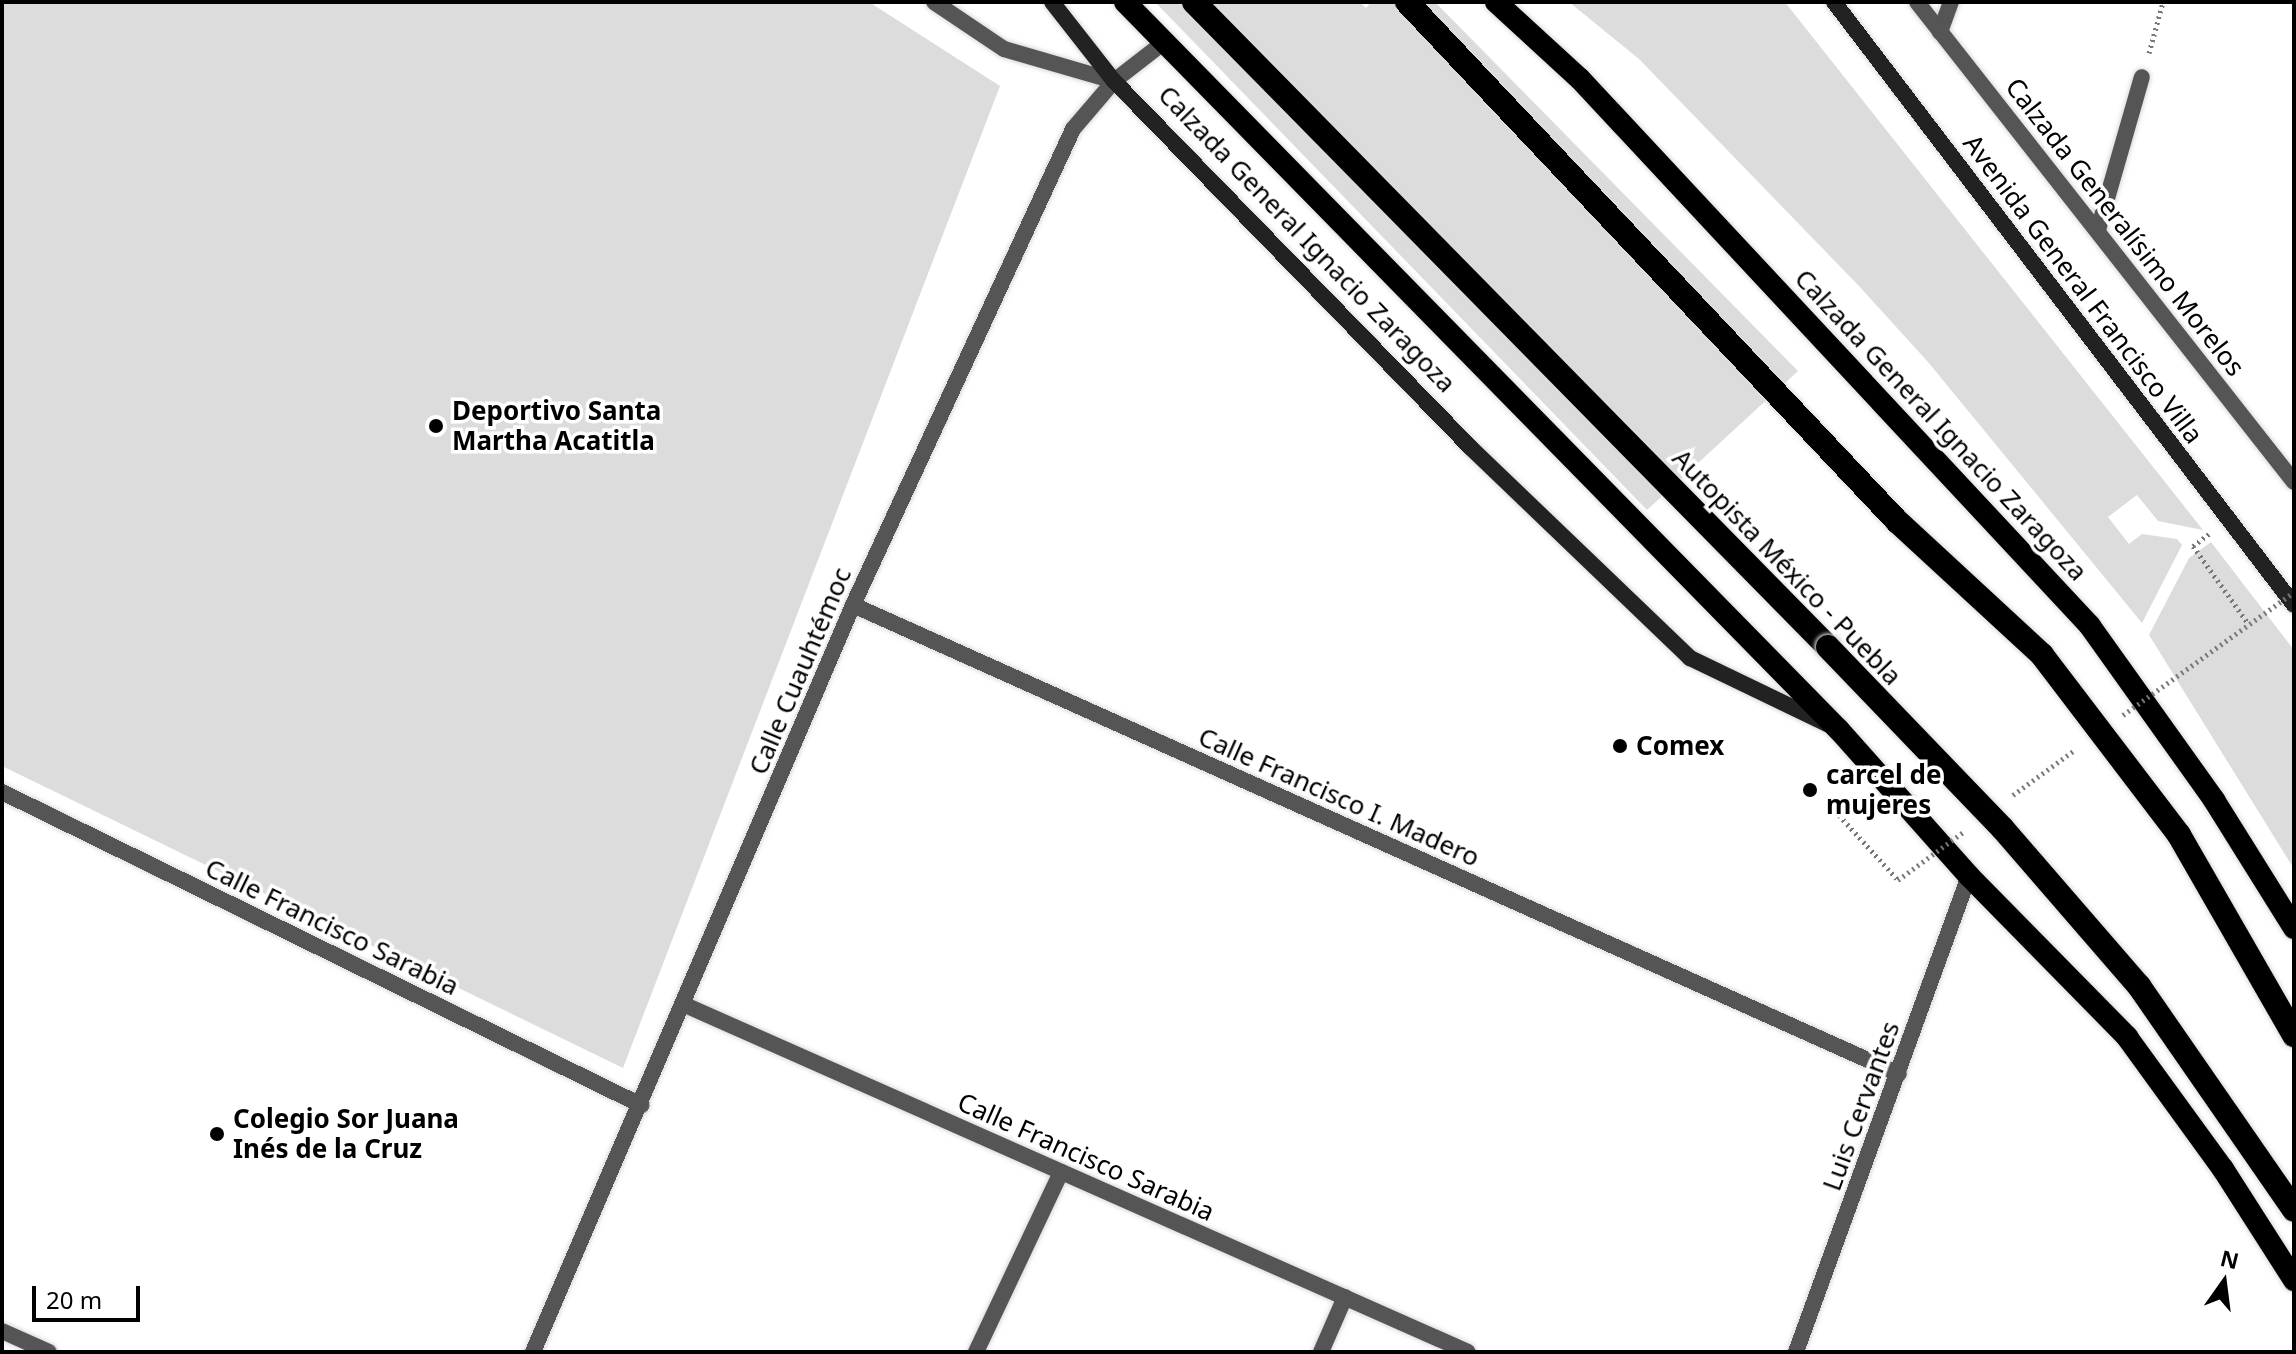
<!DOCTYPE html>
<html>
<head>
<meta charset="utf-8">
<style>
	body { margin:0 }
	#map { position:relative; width:2296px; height:1354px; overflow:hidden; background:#fff; font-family:"Noto Sans",sans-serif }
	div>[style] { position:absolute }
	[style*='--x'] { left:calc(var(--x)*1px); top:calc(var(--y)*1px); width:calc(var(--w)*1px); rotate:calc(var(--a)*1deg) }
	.green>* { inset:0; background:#dcdcdc }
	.path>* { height:5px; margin-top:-2.5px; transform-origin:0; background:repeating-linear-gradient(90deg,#777 0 2px,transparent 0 6px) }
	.roads { filter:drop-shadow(0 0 2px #dbdbdb) drop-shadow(0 0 2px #dbdbdb) }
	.pedestrian>* { height:16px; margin:-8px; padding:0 8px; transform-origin:8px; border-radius:8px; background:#555 }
	.minor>* { height:16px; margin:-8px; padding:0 8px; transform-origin:8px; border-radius:8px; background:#555 }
	.tertiary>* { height:16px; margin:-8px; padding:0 8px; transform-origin:8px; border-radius:8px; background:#555 }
	.secondary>* { height:16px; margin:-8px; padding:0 8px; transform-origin:8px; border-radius:8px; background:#222 }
	.trunk>* { height:22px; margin:-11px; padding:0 11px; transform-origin:11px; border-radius:11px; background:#000 }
	.motorway>* { height:24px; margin:-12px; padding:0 12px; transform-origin:12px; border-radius:12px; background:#000 }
	.path-bridge>* { height:5px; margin-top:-2.5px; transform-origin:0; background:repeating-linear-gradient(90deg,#777 0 2px,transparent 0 6px) }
	.bridges { filter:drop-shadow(0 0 2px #dbdbdb) drop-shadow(0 0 2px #dbdbdb) }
	.motorway-bridge>* { height:24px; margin:-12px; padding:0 12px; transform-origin:12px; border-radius:12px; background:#000 }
	.dots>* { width:22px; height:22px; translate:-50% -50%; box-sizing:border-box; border:4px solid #fff; border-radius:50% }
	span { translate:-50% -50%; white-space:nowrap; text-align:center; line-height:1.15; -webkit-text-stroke:7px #fff; paint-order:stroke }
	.street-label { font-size:26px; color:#000 }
	.poi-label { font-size:26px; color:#000; font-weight:700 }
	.left { translate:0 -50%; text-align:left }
	.frame { position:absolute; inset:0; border:4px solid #000; pointer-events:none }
	.north { position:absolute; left:2184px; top:1242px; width:80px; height:80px; -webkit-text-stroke:6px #fff; paint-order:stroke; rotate:14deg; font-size:22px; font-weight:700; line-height:32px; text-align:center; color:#000 }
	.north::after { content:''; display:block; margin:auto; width:28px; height:36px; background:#000; clip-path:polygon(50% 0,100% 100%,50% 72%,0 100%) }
	.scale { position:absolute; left:32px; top:1286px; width:108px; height:36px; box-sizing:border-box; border:4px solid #000; border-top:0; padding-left:10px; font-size:24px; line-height:28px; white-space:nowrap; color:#000; -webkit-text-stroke:6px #fff; paint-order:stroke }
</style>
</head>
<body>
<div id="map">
	<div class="green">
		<div style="clip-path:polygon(2px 2px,869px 2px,1000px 86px,623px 1068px,2px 766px)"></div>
		<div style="clip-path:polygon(1155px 2px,1360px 2px,1366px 8px,1371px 2px,1435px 2px,1798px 371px,1647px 510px)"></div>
		<div style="clip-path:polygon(1569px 2px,1784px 2px,1788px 6px,2203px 530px,2158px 521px,2137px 495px,2108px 517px,2129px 544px,2142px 534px,2177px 539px,2182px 545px,2142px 623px,1928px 362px,1858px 285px,1639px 59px)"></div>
		<div style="clip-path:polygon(2211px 542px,2294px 650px,2294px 869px,2149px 635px,2189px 558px)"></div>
	</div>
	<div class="path">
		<div style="--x:2149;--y:53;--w:53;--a:-74.6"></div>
		<div style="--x:2209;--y:534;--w:20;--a:143"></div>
		<div style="--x:2193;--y:546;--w:95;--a:54.5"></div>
		<div style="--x:1860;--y:798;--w:27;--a:141"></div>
		<div style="--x:1839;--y:815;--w:88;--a:47.8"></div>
	</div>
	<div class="roads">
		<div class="pedestrian">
			<div style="--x:1940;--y:32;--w:32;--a:-70"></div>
			<div style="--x:2098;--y:230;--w:159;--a:-74"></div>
		</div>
		<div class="minor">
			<div style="--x:934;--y:2;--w:84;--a:33.9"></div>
			<div style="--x:1004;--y:49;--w:115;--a:16.2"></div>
			<div style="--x:853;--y:605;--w:1146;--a:24.15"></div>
			<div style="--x:2;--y:792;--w:712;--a:26.1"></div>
			<div style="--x:685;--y:1005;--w:856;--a:23.9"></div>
			<div style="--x:2;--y:1331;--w:51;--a:24.1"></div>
			<div style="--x:533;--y:1352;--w:813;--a:-66.81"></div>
			<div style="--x:853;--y:605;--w:524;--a:-65.19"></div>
			<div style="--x:1073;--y:129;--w:63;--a:-49.5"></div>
			<div style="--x:1114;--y:81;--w:62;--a:-37.8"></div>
			<div style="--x:976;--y:1352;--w:199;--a:-64.7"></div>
			<div style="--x:1321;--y:1352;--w:60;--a:-66.4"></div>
			<div style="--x:1796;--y:1352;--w:506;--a:-70.03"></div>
		</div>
		<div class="tertiary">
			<div style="--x:1917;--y:2;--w:610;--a:51.85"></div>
		</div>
		<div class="secondary">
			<div style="--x:1052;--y:2;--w:100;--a:51.9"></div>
			<div style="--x:1114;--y:81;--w:511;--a:45.79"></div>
			<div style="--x:1470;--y:447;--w:305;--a:43.8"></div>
			<div style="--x:1690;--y:658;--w:154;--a:25.7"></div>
			<div style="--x:1834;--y:2;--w:758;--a:52.66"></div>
		</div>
		<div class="trunk">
			<div style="--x:1125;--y:2;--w:1020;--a:45.56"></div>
			<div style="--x:1839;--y:730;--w:195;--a:48.3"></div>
			<div style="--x:1969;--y:876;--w:226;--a:45.5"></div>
			<div style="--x:2127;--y:1037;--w:163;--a:54"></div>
			<div style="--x:2223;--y:1169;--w:132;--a:57.4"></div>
			<div style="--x:1496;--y:2;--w:114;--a:42.5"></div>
			<div style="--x:1580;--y:79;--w:748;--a:47"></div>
			<div style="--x:2090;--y:626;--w:214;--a:54.5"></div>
			<div style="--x:2214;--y:800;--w:151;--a:58"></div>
		</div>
		<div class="motorway">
			<div style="--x:1194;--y:2;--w:904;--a:45.49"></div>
		</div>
	</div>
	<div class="path-bridge">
		<div style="--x:2123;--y:715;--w:211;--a:-35.7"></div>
		<div style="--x:2013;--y:795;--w:78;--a:-36.1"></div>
		<div style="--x:1898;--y:880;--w:84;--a:-36.3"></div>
	</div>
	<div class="bridges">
		<div class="motorway-bridge">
			<div style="--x:1407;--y:2;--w:714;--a:46.65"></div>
			<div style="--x:1897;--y:521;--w:197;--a:42.7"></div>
			<div style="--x:2042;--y:655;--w:226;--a:52.7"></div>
			<div style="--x:2179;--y:835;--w:231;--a:60.1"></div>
			<div style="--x:1828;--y:647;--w:252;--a:46.1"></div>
			<div style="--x:2003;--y:829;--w:208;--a:49.1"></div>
			<div style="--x:2139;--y:986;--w:272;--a:55.3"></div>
		</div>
	</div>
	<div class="dots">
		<div style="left:436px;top:426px;background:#000"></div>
		<div style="left:1620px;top:746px;background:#000"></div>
		<div style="left:1810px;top:790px;background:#000"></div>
		<div style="left:217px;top:1134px;background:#000"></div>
	</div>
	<div class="street-label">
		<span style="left:2125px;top:227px;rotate:52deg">Calzada Generalísimo Morelos</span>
		<span style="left:1307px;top:239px;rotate:46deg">Calzada General Ignacio Zaragoza</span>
		<span style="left:2083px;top:289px;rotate:53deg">Avenida General Francisco Villa</span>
		<span style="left:1941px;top:425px;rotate:47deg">Calzada General Ignacio Zaragoza</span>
		<span style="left:1787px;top:567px;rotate:46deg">Autopista México - Puebla</span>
		<span style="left:800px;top:671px;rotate:-67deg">Calle Cuauhtémoc</span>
		<span style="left:1339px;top:797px;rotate:24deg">Calle Francisco I. Madero</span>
		<span style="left:332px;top:927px;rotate:26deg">Calle Francisco Sarabia</span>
		<span style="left:1861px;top:1106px;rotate:-70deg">Luis Cervantes</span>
		<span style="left:1086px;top:1157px;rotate:24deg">Calle Francisco Sarabia</span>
	</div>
	<div class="poi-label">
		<span class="left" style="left:452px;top:426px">Deportivo Santa<br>Martha Acatitla</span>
		<span class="left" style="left:1636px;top:746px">Comex</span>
		<span class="left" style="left:1826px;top:790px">carcel de<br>mujeres</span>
		<span class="left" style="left:233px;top:1134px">Colegio Sor Juana<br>Inés de la Cruz</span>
	</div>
	<div class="frame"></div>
	<div class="north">N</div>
	<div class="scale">20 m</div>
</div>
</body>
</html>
